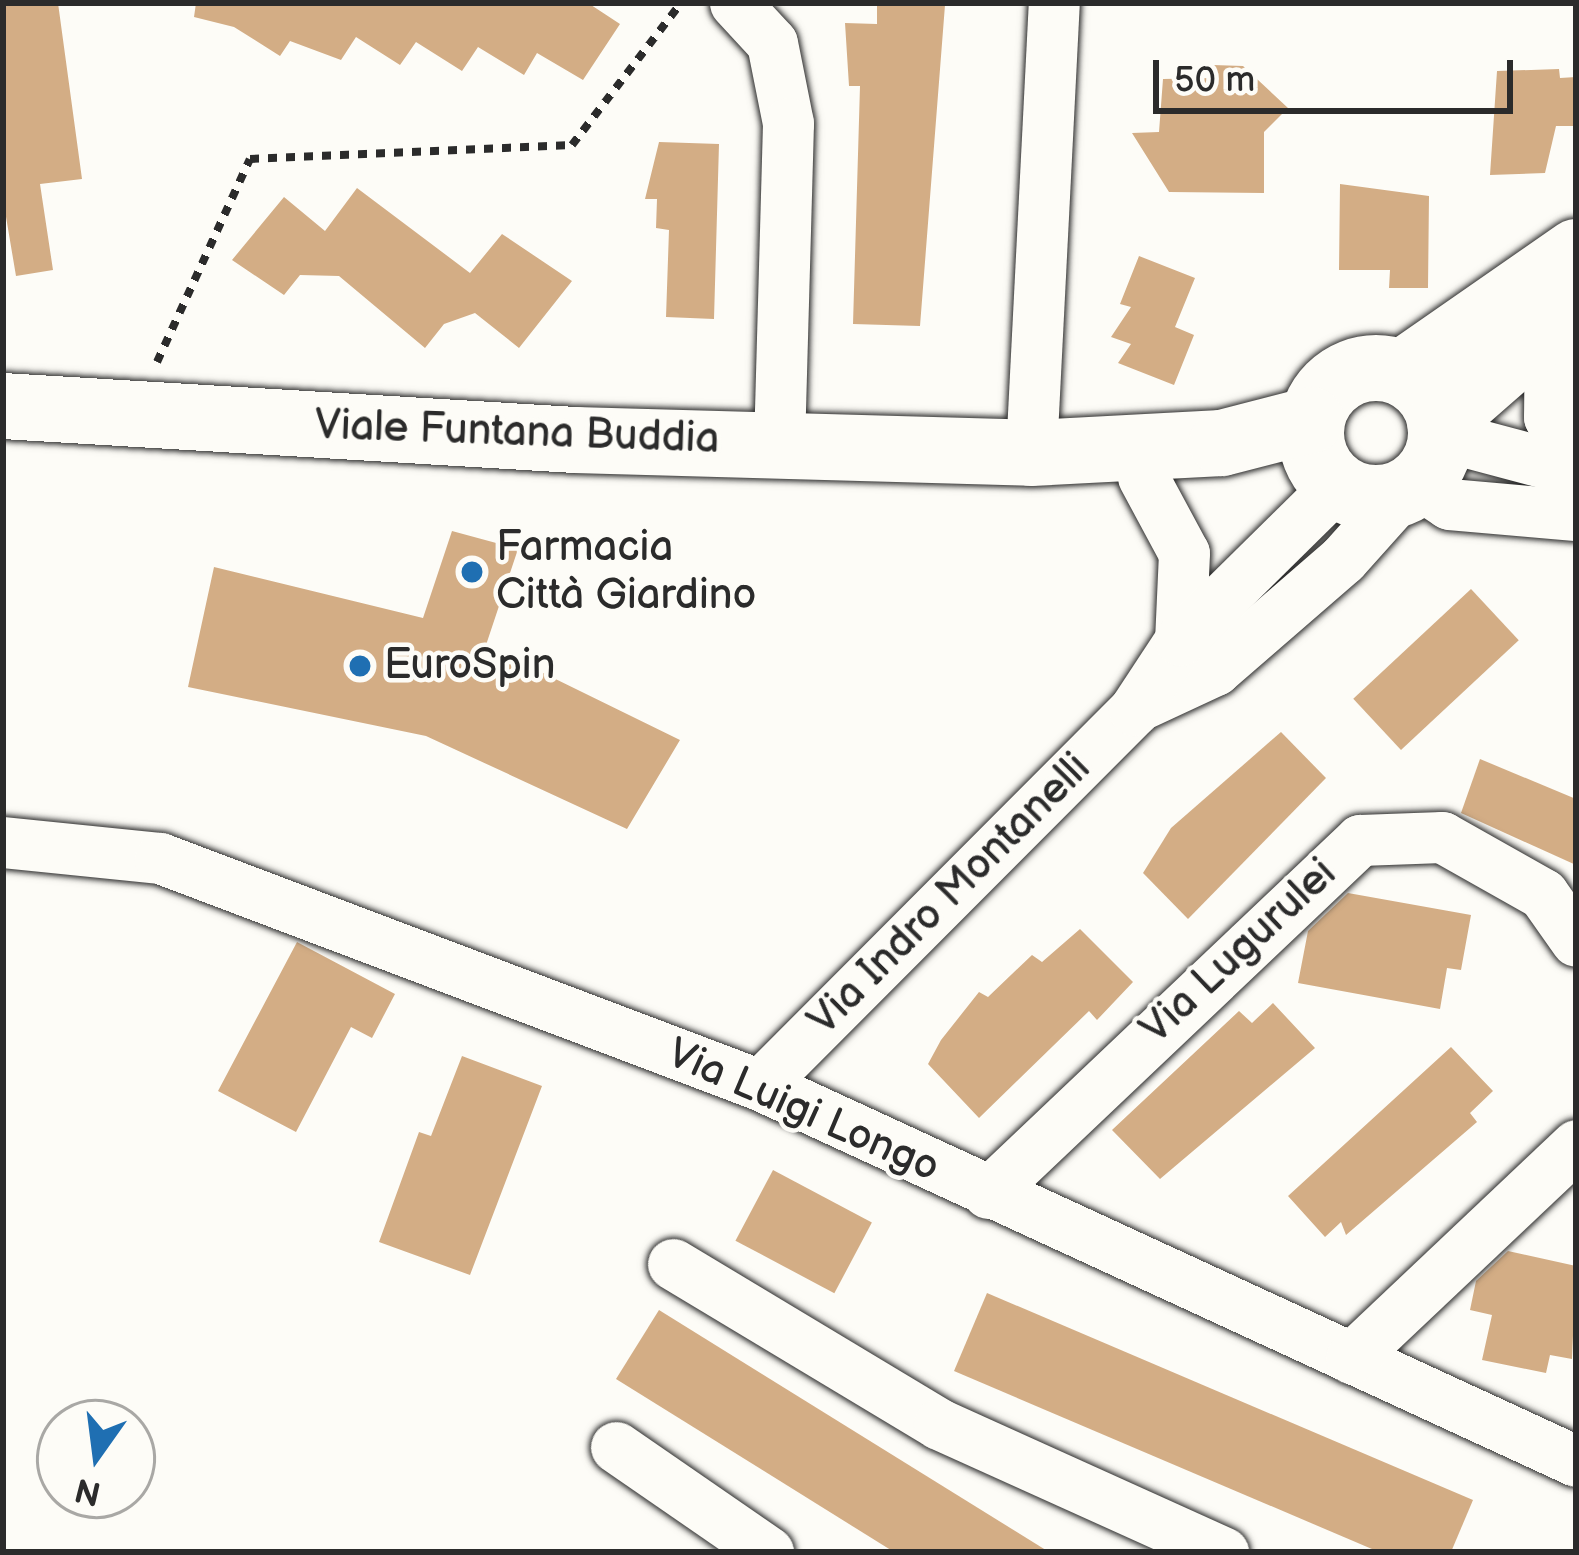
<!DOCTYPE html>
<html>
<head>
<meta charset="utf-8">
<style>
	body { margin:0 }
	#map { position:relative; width:1579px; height:1555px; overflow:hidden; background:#fdfcf7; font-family:"Balsamiq Sans",sans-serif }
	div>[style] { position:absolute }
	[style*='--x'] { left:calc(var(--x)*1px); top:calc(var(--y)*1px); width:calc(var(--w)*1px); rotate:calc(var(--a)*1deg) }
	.building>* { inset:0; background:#d3ad85; transform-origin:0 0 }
	.path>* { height:8px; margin-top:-4px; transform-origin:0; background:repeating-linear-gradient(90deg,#2b2b2b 0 9px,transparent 0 18px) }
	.roads { filter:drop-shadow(0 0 3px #2b2b2b) drop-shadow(0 0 3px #2b2b2b) }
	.minor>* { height:51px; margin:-25.5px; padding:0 25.5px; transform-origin:25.5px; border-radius:25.5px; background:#fdfcf7 }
	.major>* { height:66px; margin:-33px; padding:0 33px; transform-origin:33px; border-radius:33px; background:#fdfcf7 }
	.major>.ring { margin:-33px; padding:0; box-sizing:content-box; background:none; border:66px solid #fdfcf7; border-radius:50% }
	.dots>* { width:33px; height:33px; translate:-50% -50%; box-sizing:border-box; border:6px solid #fdfcf7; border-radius:50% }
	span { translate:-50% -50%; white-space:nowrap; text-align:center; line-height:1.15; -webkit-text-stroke:9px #fdfcf7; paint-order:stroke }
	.street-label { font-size:42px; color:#2b2b2b }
	.poi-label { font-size:42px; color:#2b2b2b }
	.left { translate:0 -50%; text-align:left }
	.frame { position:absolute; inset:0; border:6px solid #2b2b2b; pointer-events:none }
	.north { position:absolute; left:36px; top:1399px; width:120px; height:120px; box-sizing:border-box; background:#fdfcf7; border:3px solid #a9a8a5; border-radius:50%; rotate:194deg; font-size:33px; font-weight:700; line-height:48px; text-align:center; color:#2b2b2b }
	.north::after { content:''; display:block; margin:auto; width:42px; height:54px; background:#1f6fb2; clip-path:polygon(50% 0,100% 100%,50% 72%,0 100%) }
	.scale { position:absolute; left:1153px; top:60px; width:360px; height:54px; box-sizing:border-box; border:6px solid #2b2b2b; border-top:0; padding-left:15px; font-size:36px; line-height:42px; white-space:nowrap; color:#2b2b2b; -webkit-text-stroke:9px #fdfcf7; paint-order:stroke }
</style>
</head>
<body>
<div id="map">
	<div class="building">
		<div style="clip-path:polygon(58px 3px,82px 179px,40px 184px,53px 270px,16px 276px,3px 199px,3px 6px)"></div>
		<div style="clip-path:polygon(196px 3px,588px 3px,620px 24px,583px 80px,537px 53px,524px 75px,478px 47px,462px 71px,416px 42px,400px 65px,356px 37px,341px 60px,290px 41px,280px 56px,234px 27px,194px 17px)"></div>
		<div style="clip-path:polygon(877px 3px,945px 5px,920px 326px,853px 324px,860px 86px,849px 86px,845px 23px,877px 24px)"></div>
		<div style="clip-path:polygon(1213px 65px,1243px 66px,1288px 108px,1264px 132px,1264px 193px,1169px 192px,1132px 133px,1159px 132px,1163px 79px,1213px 78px)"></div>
		<div style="clip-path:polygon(1559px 69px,1560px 78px,1576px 77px,1576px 126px,1556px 126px,1545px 173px,1490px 175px,1497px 71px)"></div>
		<div style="clip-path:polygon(659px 142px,719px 144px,714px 319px,666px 317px,669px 230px,656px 228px,657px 199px,645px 199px)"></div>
		<div style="clip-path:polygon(1340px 184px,1429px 196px,1428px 288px,1389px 288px,1390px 270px,1339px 270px)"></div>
		<div style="clip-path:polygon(357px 188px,470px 273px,502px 234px,572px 281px,519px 348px,475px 313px,444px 324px,425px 348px,339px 276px,300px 275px,284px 295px,232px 260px,284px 197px,325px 231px)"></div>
		<div style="clip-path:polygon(1139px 256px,1195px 278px,1175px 327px,1194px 335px,1174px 385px,1118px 363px,1131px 344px,1111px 337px,1131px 307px,1120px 304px)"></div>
		<div style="clip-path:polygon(452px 531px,518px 549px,486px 645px,680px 740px,627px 829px,426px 736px,188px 687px,214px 567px,423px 618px)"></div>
		<div style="left:1471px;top:589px;width:70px;height:161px;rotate:47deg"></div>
		<div style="clip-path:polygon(1281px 732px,1326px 778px,1188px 919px,1143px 873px,1171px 828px)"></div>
		<div style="clip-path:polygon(1480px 759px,1576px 799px,1576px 865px,1461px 813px)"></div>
		<div style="clip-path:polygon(1348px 893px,1471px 915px,1461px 970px,1447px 968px,1440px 1009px,1298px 983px,1308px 931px)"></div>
		<div style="clip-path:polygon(1080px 929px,1133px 982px,1097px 1020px,1089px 1011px,979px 1118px,928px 1064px,941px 1040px,979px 992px,988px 997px,1032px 955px,1042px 962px)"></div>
		<div style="clip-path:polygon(297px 942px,395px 994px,372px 1038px,351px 1027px,296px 1132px,218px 1091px)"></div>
		<div style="clip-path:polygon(1273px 1003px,1315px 1048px,1160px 1179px,1112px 1130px,1239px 1011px,1252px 1023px)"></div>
		<div style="clip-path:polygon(1451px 1047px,1493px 1091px,1470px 1113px,1477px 1122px,1346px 1235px,1341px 1222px,1325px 1237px,1288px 1196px)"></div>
		<div style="clip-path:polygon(462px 1056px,542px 1086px,470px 1275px,379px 1242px,419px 1132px,431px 1136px)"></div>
		<div style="left:773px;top:1170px;width:112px;height:80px;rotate:28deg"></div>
		<div style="clip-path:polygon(1508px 1251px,1576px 1266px,1572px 1359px,1550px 1355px,1546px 1373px,1482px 1360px,1492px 1315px,1470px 1310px,1476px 1281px)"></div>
		<div style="clip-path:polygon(987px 1293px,1473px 1500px,1451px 1552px,1379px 1552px,954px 1371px)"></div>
		<div style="clip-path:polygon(659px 1310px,1049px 1552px,894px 1552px,616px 1379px)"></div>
	</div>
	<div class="path">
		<div style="--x:157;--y:362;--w:223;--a:-65.4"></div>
		<div style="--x:250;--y:159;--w:322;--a:-2.5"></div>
		<div style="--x:572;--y:145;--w:179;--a:-52.5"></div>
	</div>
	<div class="roads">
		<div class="minor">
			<div style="--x:735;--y:3;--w:54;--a:47.2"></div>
			<div style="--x:772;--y:43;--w:82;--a:78.7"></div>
			<div style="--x:788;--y:123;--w:320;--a:91.6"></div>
			<div style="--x:1550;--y:324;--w:93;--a:90.6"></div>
			<div style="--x:1549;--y:417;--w:56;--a:61.1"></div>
			<div style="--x:1441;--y:435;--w:140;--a:14.9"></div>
			<div style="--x:1031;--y:453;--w:451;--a:-87.1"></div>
			<div style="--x:1143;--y:477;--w:86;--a:61.7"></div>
			<div style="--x:1184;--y:553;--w:87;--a:92.6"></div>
			<div style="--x:1418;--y:483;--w:37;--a:34"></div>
			<div style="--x:1449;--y:504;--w:127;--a:5"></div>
			<div style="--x:1140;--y:705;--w:83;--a:-25"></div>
			<div style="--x:1215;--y:670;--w:169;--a:-40.9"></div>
			<div style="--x:1343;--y:559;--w:89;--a:-48.2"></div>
			<div style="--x:3;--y:842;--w:158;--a:5.8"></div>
			<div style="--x:160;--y:858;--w:642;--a:20.72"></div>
			<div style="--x:760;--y:1085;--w:898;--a:24.74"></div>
			<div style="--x:760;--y:1085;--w:530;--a:-45.08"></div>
			<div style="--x:1134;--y:710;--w:84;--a:-56.7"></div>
			<div style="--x:1180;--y:640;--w:221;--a:-44.6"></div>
			<div style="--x:988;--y:1193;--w:513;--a:-43.5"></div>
			<div style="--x:1360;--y:840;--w:82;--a:-2.1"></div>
			<div style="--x:1442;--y:837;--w:116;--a:29.4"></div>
			<div style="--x:1543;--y:894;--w:57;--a:54.9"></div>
			<div style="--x:673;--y:1264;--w:310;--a:31"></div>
			<div style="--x:939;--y:1424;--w:312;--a:24.3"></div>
			<div style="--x:1351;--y:1358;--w:310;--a:-43.4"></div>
			<div style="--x:616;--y:1447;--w:185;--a:34.6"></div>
		</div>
		<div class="major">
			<div class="ring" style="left:1311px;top:368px;width:64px;height:64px"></div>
			<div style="--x:1402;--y:373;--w:212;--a:-34.8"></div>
			<div style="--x:3;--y:406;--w:573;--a:3.4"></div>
			<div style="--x:575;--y:440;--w:456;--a:1.6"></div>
			<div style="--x:1031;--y:453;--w:191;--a:-3"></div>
			<div style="--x:1222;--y:443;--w:92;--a:-14.5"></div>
			<div style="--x:1440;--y:422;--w:170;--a:-41.2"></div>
		</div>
	</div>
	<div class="dots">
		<div style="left:472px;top:572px;background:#1f6fb2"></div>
		<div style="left:360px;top:666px;background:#1f6fb2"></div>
	</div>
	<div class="street-label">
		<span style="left:517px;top:433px;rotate:2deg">Viale Funtana Buddia</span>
		<span style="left:950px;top:895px;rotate:-45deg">Via Indro Montanelli</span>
		<span style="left:1239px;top:952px;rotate:-43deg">Via Lugurulei</span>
		<span style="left:803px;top:1111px;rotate:24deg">Via Luigi Longo</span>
	</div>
	<div class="poi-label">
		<span class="left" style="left:496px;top:572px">Farmacia<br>Città Giardino</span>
		<span class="left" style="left:384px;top:666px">EuroSpin</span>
	</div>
	<div class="frame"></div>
	<div class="north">N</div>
	<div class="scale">50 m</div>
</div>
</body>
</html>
